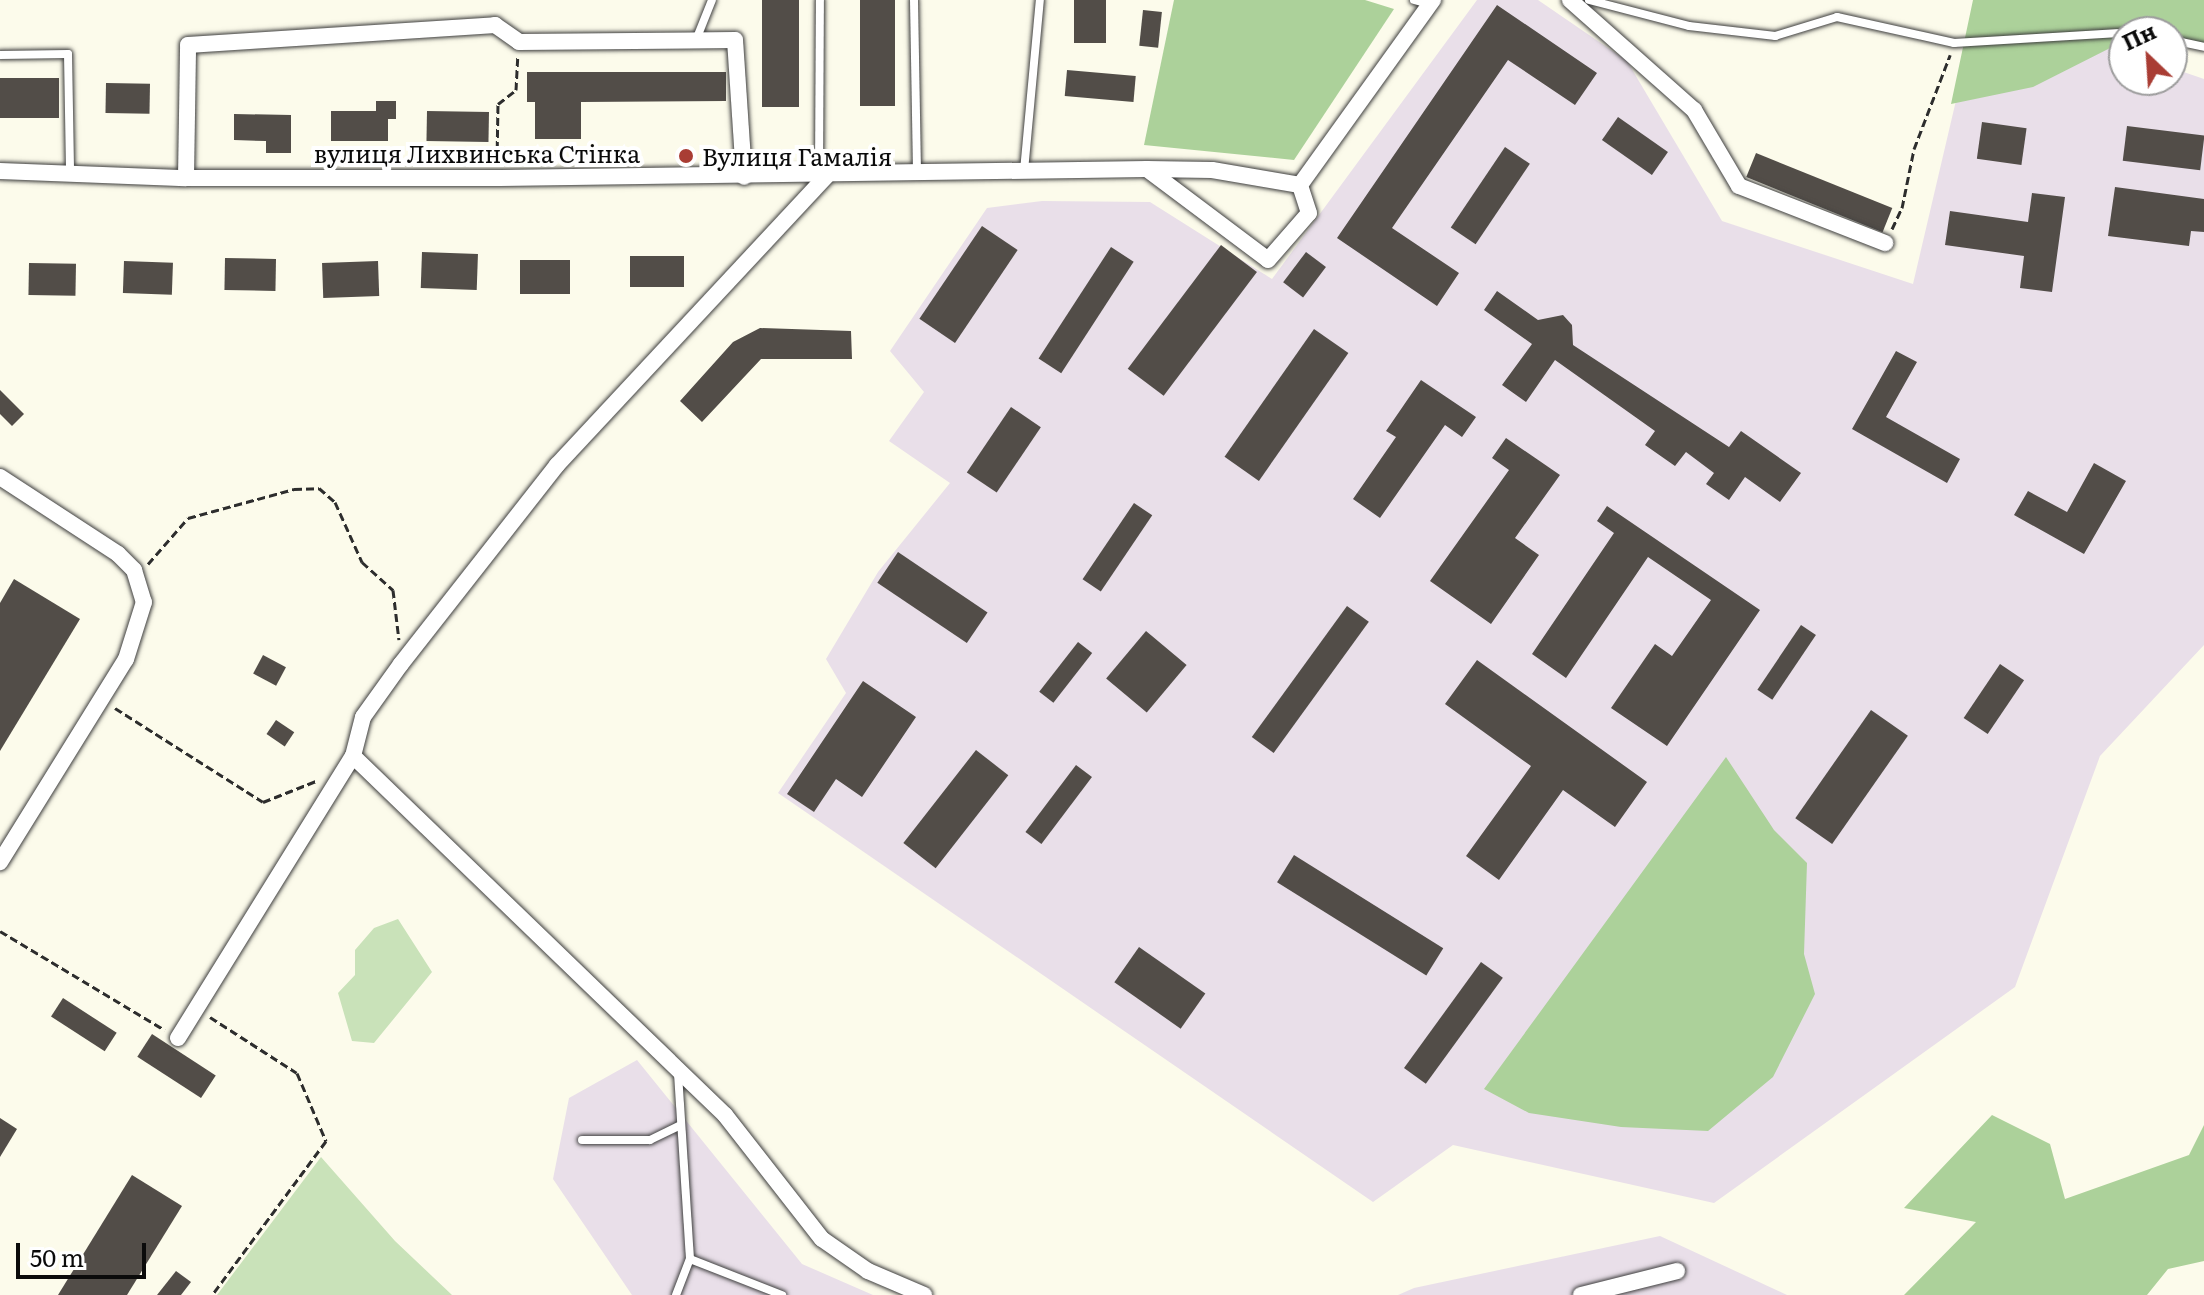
<!DOCTYPE html>
<html>
<head>
<meta charset="utf-8">
<style>
	body { margin:0 }
	#map { position:relative; width:2204px; height:1295px; overflow:hidden; background:#fcfbeb; font-family:Literata,serif }
	div>[style] { position:absolute }
	[style*='--x'] { left:calc(var(--x)*1px); top:calc(var(--y)*1px); width:calc(var(--w)*1px); rotate:calc(var(--a)*1deg) }
	.industrial>* { inset:0; background:#e9dfe9 }
	.green>* { inset:0; background:#c9e2b9 }
	.forest>* { inset:0; background:#acd19a }
	.building>* { inset:0; background:#524d48; transform-origin:0 0 }
	.path>* { height:3px; margin-top:-1.5px; transform-origin:0; background:repeating-linear-gradient(90deg,#2d2d2d 0 8px,transparent 0 12px) }
	.roads { filter:drop-shadow(0 0 2px #3e3e3e) drop-shadow(0 0 2px #3e3e3e) }
	.lane>* { height:8px; margin:-4px; padding:0 4px; transform-origin:4px; border-radius:4px; background:#fff }
	.street>* { height:16px; margin:-8px; padding:0 8px; transform-origin:8px; border-radius:8px; background:#fff }
	.dots>* { width:22px; height:22px; translate:-50% -50%; box-sizing:border-box; border:4px solid #fff; border-radius:50% }
	span { translate:-50% -50%; white-space:nowrap; text-align:center; line-height:1.15; -webkit-text-stroke:8px #fff; paint-order:stroke }
	.street-label { font-size:24px; color:#0b0b0b }
	.poi-label { font-size:24px; color:#0b0b0b }
	.left { translate:0 -50%; text-align:left }
	.north { position:absolute; left:2108px; top:16px; width:80px; height:80px; box-sizing:border-box; background:#fff; border:2px solid #9d9d9d; border-radius:50%; rotate:335deg; font-size:22px; font-weight:700; line-height:32px; text-align:center; color:#0b0b0b }
	.north::after { content:''; display:block; margin:auto; width:28px; height:36px; background:#a93d34; clip-path:polygon(50% 0,100% 100%,50% 72%,0 100%) }
	.scale { position:absolute; left:16px; top:1243px; width:130px; height:36px; box-sizing:border-box; border:4px solid #0b0b0b; border-top:0; padding-left:10px; font-size:24px; line-height:28px; white-space:nowrap; color:#0b0b0b; -webkit-text-stroke:6px #fff; paint-order:stroke }
</style>
</head>
<body>
<div id="map">
	<div class="industrial">
		<div style="clip-path:polygon(1477px 0,1538px 0,1627px 61px,1722px 221px,1913px 284px,1969px 45px,2118px 49px,2124px 51px,2124px 80px,2172px 80px,2172px 68px,2204px 79px,2204px 645px,2100px 756px,2015px 987px,1714px 1203px,1453px 1145px,1373px 1202px,778px 793px,846px 693px,826px 659px,878px 572px,950px 483px,889px 441px,924px 392px,890px 351px,987px 208px,1042px 201px,1150px 202px,1272px 279px)"></div>
		<div style="clip-path:polygon(637px 1060px,802px 1264px,873px 1295px,632px 1295px,553px 1179px,569px 1098px)"></div>
		<div style="clip-path:polygon(1660px 1236px,1787px 1295px,1398px 1295px,1414px 1288px)"></div>
	</div>
	<div class="green">
		<div style="clip-path:polygon(398px 919px,432px 972px,374px 1043px,352px 1041px,338px 993px,355px 975px,355px 950px,374px 928px)"></div>
		<div style="clip-path:polygon(321px 1157px,395px 1241px,452px 1295px,217px 1295px)"></div>
	</div>
	<div class="forest">
		<div style="clip-path:polygon(1174px 0,1365px 0,1394px 9px,1294px 160px,1144px 145px)"></div>
		<div style="clip-path:polygon(1973px 0,2204px 0,2204px 45px,2172px 42px,2172px 32px,2124px 32px,2124px 41px,2033px 87px,1951px 104px)"></div>
		<div style="clip-path:polygon(1726px 757px,1774px 830px,1807px 863px,1804px 954px,1815px 994px,1773px 1077px,1708px 1131px,1621px 1127px,1529px 1113px,1484px 1089px)"></div>
		<div style="clip-path:polygon(1992px 1115px,2050px 1144px,2065px 1199px,2189px 1155px,2204px 1125px,2204px 1261px,2168px 1269px,2147px 1295px,1904px 1295px,1976px 1222px,1904px 1208px)"></div>
	</div>
	<div class="building">
		<div style="left:762px;top:0;width:37px;height:107px"></div>
		<div style="left:860px;top:0;width:35px;height:106px"></div>
		<div style="left:1074px;top:0;width:32px;height:43px"></div>
		<div style="clip-path:polygon(1497px 5px,1597px 73px,1575px 105px,1508px 60px,1392px 228px,1459px 273px,1437px 306px,1337px 238px)"></div>
		<div style="left:1143px;top:10px;width:19px;height:36px;rotate:6deg"></div>
		<div style="left:1067px;top:70px;width:69px;height:26px;rotate:5deg"></div>
		<div style="clip-path:polygon(527px 72px,726px 72px,726px 101px,581px 102px,581px 139px,535px 139px,535px 102px,527px 102px)"></div>
		<div style="left:0;top:78px;width:59px;height:40px"></div>
		<div style="left:106px;top:83px;width:44px;height:30px;rotate:1deg"></div>
		<div style="clip-path:polygon(376px 101px,396px 101px,396px 119px,388px 119px,388px 141px,331px 141px,331px 111px,376px 111px)"></div>
		<div style="left:427px;top:111px;width:62px;height:30px;rotate:1deg"></div>
		<div style="clip-path:polygon(234px 114px,291px 115px,291px 153px,266px 153px,266px 141px,234px 140px)"></div>
		<div style="left:1618px;top:117px;width:61px;height:28px;rotate:35deg"></div>
		<div style="left:1982px;top:122px;width:45px;height:37px;rotate:8deg"></div>
		<div style="left:2127px;top:126px;width:78px;height:35px;rotate:7deg"></div>
		<div style="left:1505px;top:147px;width:30px;height:97px;rotate:34deg"></div>
		<div style="left:1756px;top:153px;width:147px;height:26px;rotate:22deg"></div>
		<div style="clip-path:polygon(2115px 187px,2204px 199px,2204px 232px,2191px 231px,2189px 246px,2108px 236px)"></div>
		<div style="clip-path:polygon(2032px 193px,2065px 197px,2052px 292px,2020px 288px,2024px 256px,1945px 245px,1950px 211px,2028px 222px)"></div>
		<div style="left:982px;top:226px;width:43px;height:112px;rotate:34deg"></div>
		<div style="left:1221px;top:245px;width:45px;height:155px;rotate:37deg"></div>
		<div style="left:1111px;top:247px;width:27px;height:133px;rotate:33deg"></div>
		<div style="left:422px;top:252px;width:56px;height:36px;rotate:2deg"></div>
		<div style="left:1306px;top:252px;width:25px;height:38px;rotate:37deg"></div>
		<div style="left:684px;top:256px;width:31px;height:54px;rotate:90deg"></div>
		<div style="left:225px;top:258px;width:51px;height:32px;rotate:1deg"></div>
		<div style="left:520px;top:260px;width:50px;height:34px"></div>
		<div style="left:124px;top:261px;width:49px;height:32px;rotate:2deg"></div>
		<div style="left:378px;top:261px;width:35px;height:56px;rotate:88deg"></div>
		<div style="left:29px;top:263px;width:47px;height:32px;rotate:1deg"></div>
		<div style="clip-path:polygon(1497px 291px,1538px 320px,1563px 315px,1572px 325px,1573px 345px,1729px 447px,1741px 431px,1801px 473px,1780px 502px,1745px 477px,1729px 500px,1706px 484px,1714px 473px,1686px 452px,1675px 466px,1645px 445px,1655px 431px,1555px 360px,1526px 402px,1502px 385px,1532px 344px,1484px 310px)"></div>
		<div style="clip-path:polygon(760px 328px,851px 331px,852px 359px,761px 359px,702px 422px,680px 401px,733px 342px)"></div>
		<div style="left:1314px;top:329px;width:42px;height:156px;rotate:35deg"></div>
		<div style="clip-path:polygon(1896px 351px,1917px 362px,1886px 417px,1960px 459px,1947px 483px,1852px 429px)"></div>
		<div style="clip-path:polygon(1421px 380px,1476px 417px,1462px 437px,1445px 425px,1380px 518px,1353px 499px,1396px 437px,1386px 431px)"></div>
		<div style="clip-path:polygon(0 390px,24px 414px,12px 426px,0 414px)"></div>
		<div style="left:1011px;top:407px;width:36px;height:79px;rotate:34deg"></div>
		<div style="clip-path:polygon(1506px 438px,1560px 475px,1515px 538px,1539px 555px,1491px 624px,1430px 581px,1509px 470px,1492px 458px)"></div>
		<div style="clip-path:polygon(2094px 463px,2126px 481px,2084px 554px,2014px 515px,2028px 491px,2067px 512px)"></div>
		<div style="left:1134px;top:503px;width:22px;height:92px;rotate:34deg"></div>
		<div style="clip-path:polygon(1607px 506px,1760px 610px,1667px 746px,1611px 708px,1655px 644px,1672px 656px,1711px 600px,1648px 557px,1566px 678px,1532px 654px,1614px 533px,1597px 521px)"></div>
		<div style="left:898px;top:552px;width:108px;height:37px;rotate:34deg"></div>
		<div style="clip-path:polygon(14px 579px,80px 619px,0 751px,0 603px)"></div>
		<div style="left:1347px;top:606px;width:27px;height:162px;rotate:36deg"></div>
		<div style="left:1801px;top:625px;width:18px;height:78px;rotate:34deg"></div>
		<div style="left:1146px;top:631px;width:53px;height:62px;rotate:40deg"></div>
		<div style="left:1078px;top:642px;width:18px;height:63px;rotate:38deg"></div>
		<div style="left:263px;top:655px;width:26px;height:21px;rotate:28deg"></div>
		<div style="clip-path:polygon(1477px 660px,1647px 782px,1615px 827px,1563px 790px,1499px 880px,1466px 856px,1531px 766px,1445px 704px)"></div>
		<div style="left:2000px;top:664px;width:29px;height:65px;rotate:34deg"></div>
		<div style="clip-path:polygon(863px 681px,916px 717px,862px 797px,836px 779px,814px 812px,787px 794px)"></div>
		<div style="left:1871px;top:710px;width:45px;height:132px;rotate:35deg"></div>
		<div style="left:276px;top:720px;width:22px;height:17px;rotate:34deg"></div>
		<div style="left:976px;top:750px;width:41px;height:118px;rotate:38deg"></div>
		<div style="left:1076px;top:765px;width:20px;height:84px;rotate:37deg"></div>
		<div style="left:1294px;top:855px;width:176px;height:32px;rotate:32deg"></div>
		<div style="left:1139px;top:947px;width:81px;height:43px;rotate:35deg"></div>
		<div style="left:1481px;top:962px;width:27px;height:131px;rotate:36deg"></div>
		<div style="left:63px;top:998px;width:64px;height:22px;rotate:33deg"></div>
		<div style="left:152px;top:1034px;width:76px;height:27px;rotate:33deg"></div>
		<div style="clip-path:polygon(0 1118px,17px 1129px,0 1157px)"></div>
		<div style="clip-path:polygon(132px 1175px,182px 1206px,127px 1295px,58px 1295px)"></div>
		<div style="clip-path:polygon(176px 1271px,191px 1282px,181px 1295px,157px 1295px)"></div>
	</div>
	<div class="path">
		<div style="--x:497;--y:161;--w:57;--a:-89"></div>
		<div style="--x:498;--y:104;--w:23;--a:-38"></div>
		<div style="--x:516;--y:90;--w:33;--a:-87"></div>
		<div style="--x:1892;--y:229;--w:23;--a:-65"></div>
		<div style="--x:1902;--y:208;--w:60;--a:-78.5"></div>
		<div style="--x:1914;--y:149;--w:101;--a:-69"></div>
		<div style="--x:148;--y:564;--w:61;--a:-49"></div>
		<div style="--x:188;--y:518;--w:110;--a:-15.3"></div>
		<div style="--x:294;--y:489;--w:25;--a:-2"></div>
		<div style="--x:319;--y:488;--w:21;--a:41"></div>
		<div style="--x:335;--y:502;--w:66;--a:65.8"></div>
		<div style="--x:362;--y:562;--w:42;--a:42.1"></div>
		<div style="--x:393;--y:590;--w:50;--a:83.2"></div>
		<div style="--x:115;--y:708;--w:175;--a:32.4"></div>
		<div style="--x:263;--y:802;--w:57;--a:-21.6"></div>
		<div style="--x:0;--y:931;--w:192;--a:31"></div>
		<div style="--x:210;--y:1017;--w:103;--a:32.8"></div>
		<div style="--x:297;--y:1073;--w:74;--a:66.9"></div>
		<div style="--x:326;--y:1141;--w:192;--a:126.5"></div>
	</div>
	<div class="roads">
		<div class="lane">
			<div style="--x:914;--y:0;--w:173;--a:89"></div>
			<div style="--x:1414;--y:0;--w:16;--a:15"></div>
			<div style="--x:1589;--y:0;--w:103;--a:14.6"></div>
			<div style="--x:1689;--y:26;--w:87;--a:6.6"></div>
			<div style="--x:1775;--y:36;--w:65;--a:-17"></div>
			<div style="--x:1837;--y:17;--w:120;--a:12.5"></div>
			<div style="--x:1954;--y:43;--w:182;--a:-3.5"></div>
			<div style="--x:696;--y:40;--w:43;--a:-68.2"></div>
			<div style="--x:2172;--y:40;--w:33;--a:12"></div>
			<div style="--x:0;--y:55;--w:68;--a:-0.8"></div>
			<div style="--x:68;--y:54;--w:119;--a:89"></div>
			<div style="--x:1024;--y:171;--w:172;--a:-84.7"></div>
			<div style="--x:819;--y:175;--w:175;--a:-89.7"></div>
			<div style="--x:582;--y:1140;--w:68;--a:0"></div>
			<div style="--x:650;--y:1140;--w:34;--a:-26"></div>
			<div style="--x:690;--y:1259;--w:99;--a:21.4"></div>
			<div style="--x:676;--y:1295;--w:39;--a:-69"></div>
			<div style="--x:690;--y:1259;--w:188;--a:-93.7"></div>
		</div>
		<div class="street">
			<div style="--x:1570;--y:0;--w:166;--a:41.6"></div>
			<div style="--x:1694;--y:110;--w:88;--a:59.4"></div>
			<div style="--x:1739;--y:186;--w:157;--a:21.3"></div>
			<div style="--x:0;--y:171;--w:186;--a:2.2"></div>
			<div style="--x:186;--y:178;--w:310;--a:0"></div>
			<div style="--x:496;--y:178;--w:651;--a:-0.79"></div>
			<div style="--x:1147;--y:169;--w:151;--a:36.9"></div>
			<div style="--x:1268;--y:260;--w:62;--a:-48.9"></div>
			<div style="--x:1309;--y:213;--w:29;--a:-108"></div>
			<div style="--x:1300;--y:185;--w:89;--a:-170.3"></div>
			<div style="--x:1212;--y:170;--w:65;--a:-179.1"></div>
			<div style="--x:186;--y:178;--w:133;--a:-89.1"></div>
			<div style="--x:188;--y:45;--w:308;--a:-3.7"></div>
			<div style="--x:495;--y:25;--w:29;--a:35"></div>
			<div style="--x:519;--y:42;--w:216;--a:-0.5"></div>
			<div style="--x:735;--y:40;--w:137;--a:86.2"></div>
			<div style="--x:1300;--y:185;--w:228;--a:-54.3"></div>
			<div style="--x:0;--y:477;--w:141;--a:33.1"></div>
			<div style="--x:118;--y:554;--w:23;--a:45"></div>
			<div style="--x:134;--y:570;--w:34;--a:73"></div>
			<div style="--x:144;--y:602;--w:60;--a:107.5"></div>
			<div style="--x:126;--y:659;--w:239;--a:121.8"></div>
			<div style="--x:353;--y:756;--w:517;--a:43.98"></div>
			<div style="--x:725;--y:1115;--w:157;--a:52"></div>
			<div style="--x:822;--y:1239;--w:56;--a:34.8"></div>
			<div style="--x:868;--y:1271;--w:61;--a:23.2"></div>
			<div style="--x:178;--y:1038;--w:332;--a:-58.2"></div>
			<div style="--x:353;--y:756;--w:40;--a:-75.6"></div>
			<div style="--x:363;--y:717;--w:65;--a:-54.4"></div>
			<div style="--x:401;--y:664;--w:253;--a:-51.9"></div>
			<div style="--x:557;--y:465;--w:396;--a:-47"></div>
			<div style="--x:1581;--y:1295;--w:99;--a:-14"></div>
		</div>
	</div>
	<div class="dots">
		<div style="left:686px;top:156px;background:#a93d34"></div>
	</div>
	<div class="street-label">
		<span style="left:477px;top:153px">вулиця Лихвинська Стінка</span>
	</div>
	<div class="poi-label">
		<span class="left" style="left:702px;top:156px">Вулиця Гамалія</span>
	</div>
	<div class="north">Пн</div>
	<div class="scale">50 m</div>
</div>
</body>
</html>
